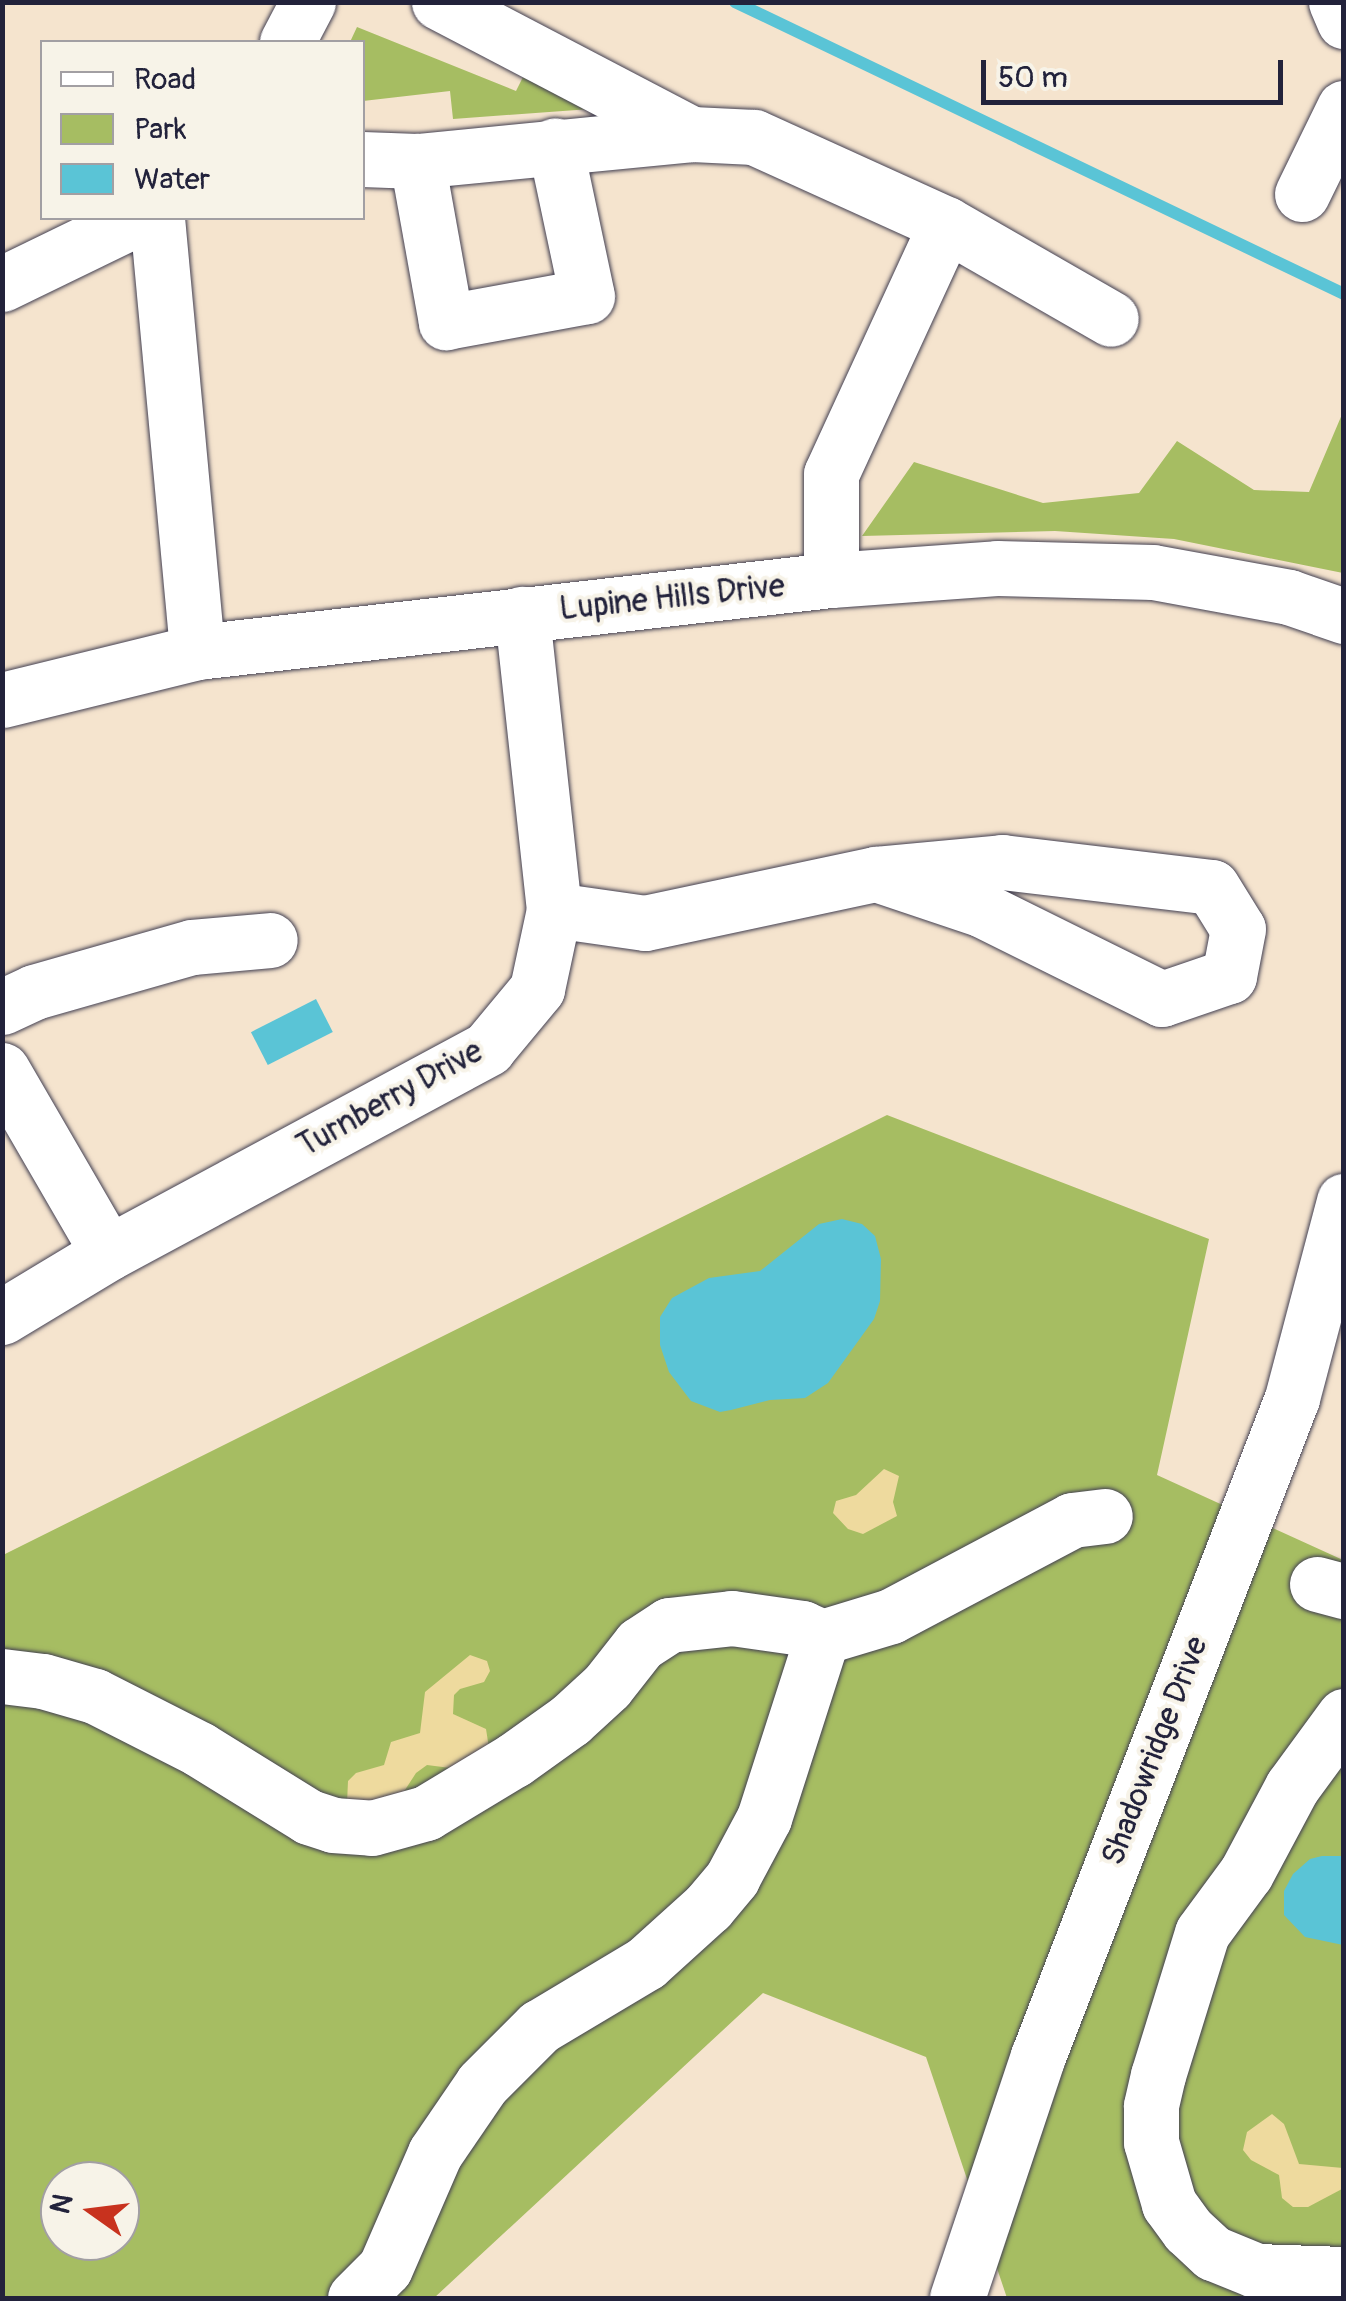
<!DOCTYPE html>
<html>
<head>
<meta charset="utf-8">
<style>
	body { margin:0 }
	#map { position:relative; width:1346px; height:2301px; overflow:hidden; background:#f5e4ce; font-family:Pangolin,sans-serif }
	div>[style] { position:absolute }
	[style*='--x'] { left:calc(var(--x)*1px); top:calc(var(--y)*1px); width:calc(var(--w)*1px); rotate:calc(var(--a)*1deg) }
	.green>* { inset:0; background:#a6bd62 }
	.sand>* { inset:0; background:#eeda9e }
	.water>* { inset:0; background:#5ac4d6; transform-origin:0 0 }
	.stream>* { height:12px; margin:-6px; padding:0 6px; transform-origin:6px; border-radius:6px; background:#5ac4d6 }
	.roads { filter:drop-shadow(0 0 2px #423f51) drop-shadow(0 0 2px #423f51) }
	.minor>* { height:55px; margin:-27.5px; padding:0 27.5px; transform-origin:27.5px; border-radius:27.5px; background:#fff }
	.major>* { height:55px; margin:-27.5px; padding:0 27.5px; transform-origin:27.5px; border-radius:27.5px; background:#fff }
	span { translate:-50% -50%; white-space:nowrap; text-align:center; line-height:1.15; -webkit-text-stroke:8px #f7f3e8; paint-order:stroke }
	.street-label { font-size:32px; color:#22223b }
	.frame { position:absolute; inset:0; border:5px solid #22223b; pointer-events:none }
	.legend { position:absolute; left:40px; top:40px; width:325px; height:180px; box-sizing:border-box; background:#f7f3e8; border:2px solid #a29fa3; margin:0; padding:12px 18px; list-style:none; font-size:30px; color:#22223b }
	.legend li { display:flex; align-items:center; gap:20px; height:50px }
	.legend b { width:50px; border:2px solid #a29fa3 }
	.north { position:absolute; left:40px; top:2161px; width:100px; height:100px; box-sizing:border-box; background:#f7f3e8; border:2px solid #a29fa3; border-radius:50%; rotate:284deg; font-size:28px; font-weight:700; line-height:40px; text-align:center; color:#22223b }
	.north::after { content:''; display:block; margin:auto; width:35px; height:45px; background:#c8321e; clip-path:polygon(50% 0,100% 100%,50% 72%,0 100%) }
	.scale { position:absolute; left:981px; top:60px; width:302px; height:45px; box-sizing:border-box; border:5px solid #22223b; border-top:0; padding-left:12px; font-size:30px; line-height:35px; white-space:nowrap; color:#22223b; -webkit-text-stroke:8px #f7f3e8; paint-order:stroke }
</style>
</head>
<body>
<div id="map">
	<div class="green">
		<div style="clip-path:polygon(357px 27px,516px 91px,528px 67px,604px 108px,453px 119px,450px 91px,363px 101px,362px 42px,350px 42px)"></div>
		<div style="clip-path:polygon(1343px 412px,1343px 573px,1174px 539px,1055px 531px,862px 536px,914px 462px,1043px 503px,1139px 493px,1177px 441px,1254px 490px,1309px 492px)"></div>
		<div style="clip-path:polygon(evenodd,887px 1115px,1209px 1239px,1157px 1475px,1343px 1560px,1343px 2298px,1007px 2298px,926px 2057px,763px 1993px,434px 2298px,3px 2298px,3px 1555px,887px 1115px,60px 2181px,120px 2181px,120px 2241px,60px 2241px,60px 2181px)"></div>
	</div>
	<div class="sand">
		<div style="clip-path:polygon(884px 1469px,899px 1476px,893px 1502px,897px 1516px,863px 1534px,848px 1529px,833px 1513px,836px 1501px,856px 1495px)"></div>
		<div style="clip-path:polygon(470px 1655px,487px 1661px,490px 1671px,484px 1682px,460px 1689px,454px 1695px,453px 1714px,486px 1729px,489px 1748px,458px 1769px,427px 1765px,416px 1773px,394px 1807px,347px 1803px,348px 1781px,356px 1773px,384px 1765px,391px 1742px,420px 1733px,425px 1692px)"></div>
		<div style="clip-path:polygon(1272px 2114px,1284px 2124px,1299px 2164px,1343px 2168px,1342px 2189px,1308px 2207px,1293px 2207px,1282px 2198px,1279px 2175px,1251px 2160px,1243px 2150px,1247px 2132px)"></div>
	</div>
	<div class="water">
		<div style="left:316px;top:999px;width:37px;height:73px;rotate:63deg"></div>
		<div style="clip-path:polygon(842px 1219px,862px 1224px,875px 1236px,881px 1259px,880px 1301px,874px 1319px,828px 1383px,805px 1398px,770px 1400px,731px 1410px,720px 1412px,691px 1401px,669px 1372px,660px 1345px,660px 1317px,672px 1298px,709px 1278px,760px 1271px,819px 1224px)"></div>
		<div style="clip-path:polygon(1322px 1856px,1343px 1856px,1343px 1945px,1305px 1937px,1284px 1915px,1284px 1891px,1293px 1874px,1310px 1859px)"></div>
	</div>
	<div class="stream">
		<div style="--x:735;--y:2;--w:675;--a:25.62"></div>
	</div>
	<div class="roads">
		<div class="minor">
			<div style="--x:439;--y:2;--w:285;--a:27.6"></div>
			<div style="--x:1336;--y:2;--w:21;--a:67"></div>
			<div style="--x:287;--y:42;--w:45;--a:-62.3"></div>
			<div style="--x:362;--y:159;--w:55;--a:2.1"></div>
			<div style="--x:417;--y:161;--w:276;--a:-5.6"></div>
			<div style="--x:692;--y:134;--w:62;--a:2.8"></div>
			<div style="--x:754;--y:137;--w:211;--a:24.4"></div>
			<div style="--x:946;--y:224;--w:190;--a:29.9"></div>
			<div style="--x:417;--y:161;--w:164;--a:79.8"></div>
			<div style="--x:446;--y:322;--w:143;--a:-10.4"></div>
			<div style="--x:587;--y:296;--w:154;--a:-102"></div>
			<div style="--x:1302;--y:194;--w:96;--a:-64"></div>
			<div style="--x:157;--y:218;--w:436;--a:84.7"></div>
			<div style="--x:2;--y:284;--w:151;--a:-25.9"></div>
			<div style="--x:831;--y:580;--w:106;--a:-90"></div>
			<div style="--x:831;--y:474;--w:275;--a:-65.3"></div>
			<div style="--x:2;--y:700;--w:201;--a:-13.8"></div>
			<div style="--x:197;--y:652;--w:638;--a:-6.48"></div>
			<div style="--x:831;--y:580;--w:166;--a:-4.1"></div>
			<div style="--x:997;--y:568;--w:156;--a:1.5"></div>
			<div style="--x:1153;--y:572;--w:138;--a:10.4"></div>
			<div style="--x:1289;--y:597;--w:58;--a:19.1"></div>
			<div style="--x:554;--y:910;--w:92;--a:8.1"></div>
			<div style="--x:645;--y:923;--w:236;--a:-12"></div>
			<div style="--x:876;--y:874;--w:127;--a:-5.4"></div>
			<div style="--x:1002;--y:862;--w:211;--a:6.8"></div>
			<div style="--x:1212;--y:887;--w:49;--a:58.2"></div>
			<div style="--x:1238;--y:929;--w:48;--a:100.8"></div>
			<div style="--x:1229;--y:976;--w:71;--a:161.1"></div>
			<div style="--x:1162;--y:999;--w:200;--a:-153.6"></div>
			<div style="--x:983;--y:910;--w:113;--a:-161.4"></div>
			<div style="--x:2;--y:1007;--w:35;--a:-25"></div>
			<div style="--x:34;--y:992;--w:164;--a:-15.9"></div>
			<div style="--x:192;--y:947;--w:78;--a:-5.1"></div>
			<div style="--x:2;--y:1070;--w:211;--a:59.9"></div>
			<div style="--x:2;--y:1317;--w:124;--a:-31.1"></div>
			<div style="--x:108;--y:1253;--w:432;--a:-28.3"></div>
			<div style="--x:488;--y:1048;--w:77;--a:-50.3"></div>
			<div style="--x:537;--y:989;--w:81;--a:-77.9"></div>
			<div style="--x:554;--y:910;--w:298;--a:-96.2"></div>
			<div style="--x:1317;--y:1584;--w:28;--a:15"></div>
			<div style="--x:2;--y:1676;--w:41;--a:7"></div>
			<div style="--x:43;--y:1681;--w:54;--a:16.1"></div>
			<div style="--x:95;--y:1696;--w:117;--a:27"></div>
			<div style="--x:199;--y:1749;--w:129;--a:31.7"></div>
			<div style="--x:309;--y:1817;--w:25;--a:18"></div>
			<div style="--x:333;--y:1825;--w:39;--a:4"></div>
			<div style="--x:372;--y:1828;--w:56;--a:-15.5"></div>
			<div style="--x:426;--y:1813;--w:103;--a:-31.1"></div>
			<div style="--x:514;--y:1760;--w:69;--a:-35.5"></div>
			<div style="--x:570;--y:1720;--w:50;--a:-42.6"></div>
			<div style="--x:607;--y:1686;--w:53;--a:-51.8"></div>
			<div style="--x:640;--y:1644;--w:35;--a:-33"></div>
			<div style="--x:669;--y:1625;--w:63;--a:-6.3"></div>
			<div style="--x:732;--y:1618;--w:71;--a:8.1"></div>
			<div style="--x:802;--y:1628;--w:22;--a:24"></div>
			<div style="--x:1344;--y:1716;--w:88;--a:126.2"></div>
			<div style="--x:1292;--y:1787;--w:98;--a:118.1"></div>
			<div style="--x:1246;--y:1873;--w:74;--a:126.3"></div>
			<div style="--x:1202;--y:1933;--w:149;--a:107.2"></div>
			<div style="--x:1158;--y:2075;--w:32;--a:103"></div>
			<div style="--x:1151;--y:2106;--w:36;--a:90"></div>
			<div style="--x:1151;--y:2142;--w:65;--a:73.8"></div>
			<div style="--x:1169;--y:2204;--w:32;--a:54"></div>
			<div style="--x:1188;--y:2230;--w:34;--a:43"></div>
			<div style="--x:1213;--y:2253;--w:48;--a:22.2"></div>
			<div style="--x:1257;--y:2271;--w:87;--a:2"></div>
			<div style="--x:355;--y:2298;--w:42;--a:-45"></div>
			<div style="--x:385;--y:2268;--w:125;--a:-66.5"></div>
			<div style="--x:435;--y:2153;--w:83;--a:-55.7"></div>
			<div style="--x:482;--y:2084;--w:81;--a:-45"></div>
			<div style="--x:539;--y:2027;--w:125;--a:-30.9"></div>
			<div style="--x:646;--y:1963;--w:84;--a:-42.1"></div>
			<div style="--x:708;--y:1907;--w:38;--a:-50"></div>
			<div style="--x:732;--y:1878;--w:68;--a:-61.9"></div>
			<div style="--x:764;--y:1818;--w:190;--a:-72.2"></div>
			<div style="--x:822;--y:1637;--w:72;--a:-16.9"></div>
			<div style="--x:891;--y:1616;--w:205;--a:-27.9"></div>
			<div style="--x:1072;--y:1520;--w:33;--a:-7"></div>
		</div>
		<div class="major">
			<div style="--x:957;--y:2298;--w:255;--a:-71.5"></div>
			<div style="--x:1038;--y:2056;--w:705;--a:-68.89"></div>
			<div style="--x:1292;--y:1398;--w:204;--a:-75.2"></div>
		</div>
	</div>
	<div class="street-label">
		<span style="left:672px;top:598px;rotate:-6deg">Lupine Hills Drive</span>
		<span style="left:390px;top:1099px;rotate:-29deg">Turnberry Drive</span>
		<span style="left:1155px;top:1751px;rotate:-69deg">Shadowridge Drive</span>
	</div>
	<div class="frame"></div>
	<ul class="legend">
	<li><b style="height:12px;background:#fff"></b>Road</li>
	<li><b style="height:28px;background:#a6bd62"></b>Park</li>
	<li><b style="height:28px;background:#5ac4d6"></b>Water</li>
	</ul>
	<div class="north">N</div>
	<div class="scale">50 m</div>
</div>
</body>
</html>
